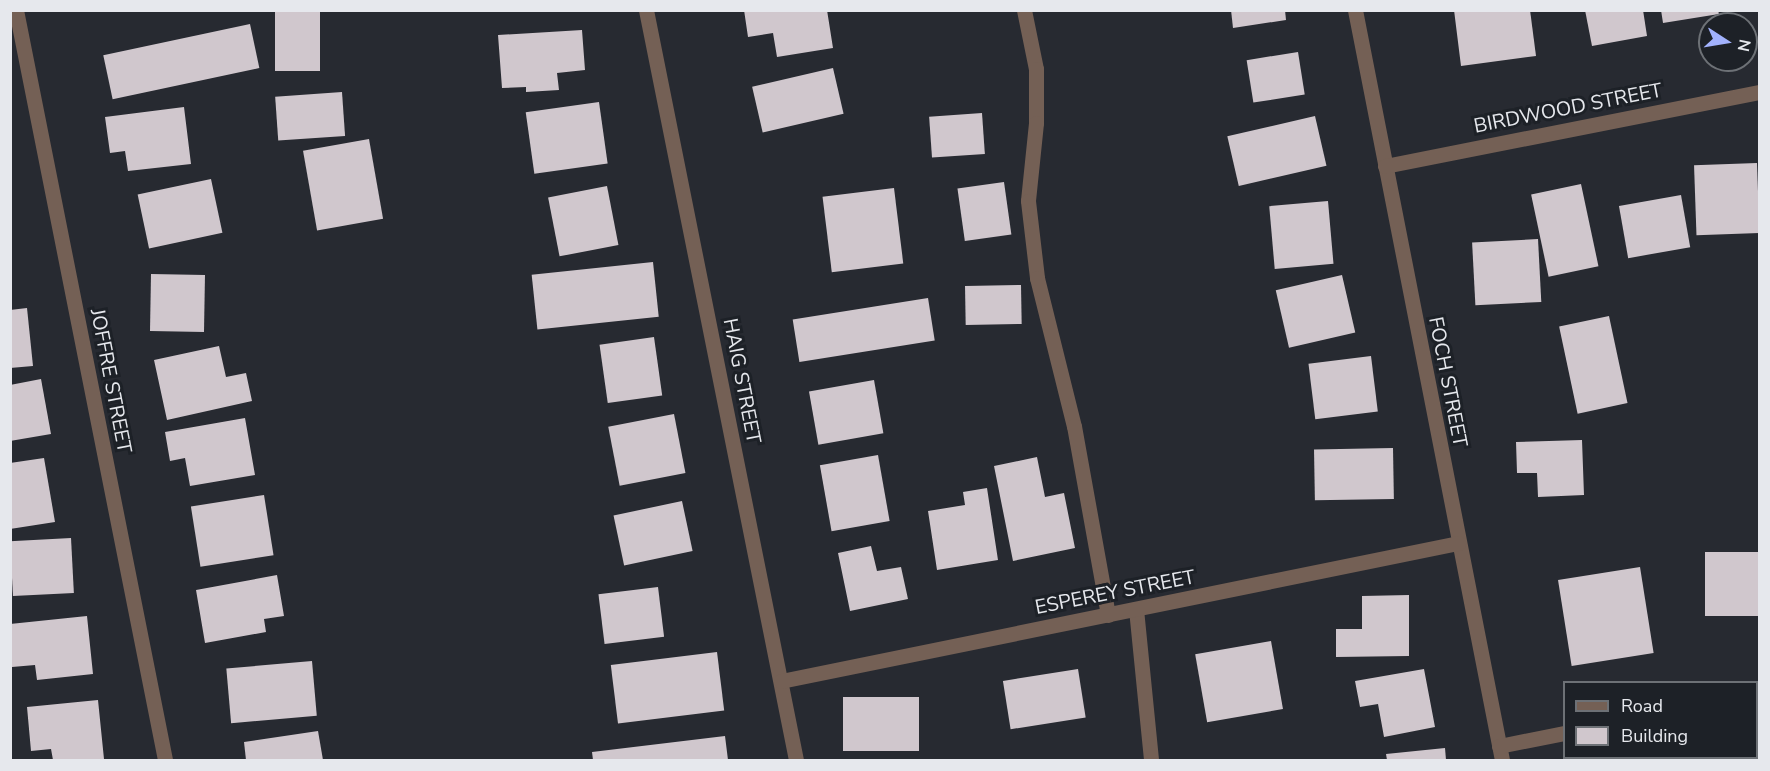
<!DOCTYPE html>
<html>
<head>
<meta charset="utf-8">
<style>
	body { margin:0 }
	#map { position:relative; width:1770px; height:771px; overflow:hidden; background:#272a31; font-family:"Nunito Sans",sans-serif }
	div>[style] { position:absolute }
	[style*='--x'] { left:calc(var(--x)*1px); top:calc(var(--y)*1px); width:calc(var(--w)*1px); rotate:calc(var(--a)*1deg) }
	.building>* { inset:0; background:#d0c7cd; transform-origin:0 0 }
	.service>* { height:15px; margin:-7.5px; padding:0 7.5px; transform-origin:7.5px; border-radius:7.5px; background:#746055 }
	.minor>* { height:15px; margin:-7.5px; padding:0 7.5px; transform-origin:7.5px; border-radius:7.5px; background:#746055 }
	span { translate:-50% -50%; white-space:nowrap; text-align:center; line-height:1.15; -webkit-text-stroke:6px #1d2127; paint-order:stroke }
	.street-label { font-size:20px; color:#e6e8ed }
	.frame { position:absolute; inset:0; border:12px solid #e6e8ed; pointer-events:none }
	.legend { position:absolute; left:1563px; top:681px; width:195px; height:78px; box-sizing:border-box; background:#1d2127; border:2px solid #6d7176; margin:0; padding:8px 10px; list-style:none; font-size:18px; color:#e6e8ed }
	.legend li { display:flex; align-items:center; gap:12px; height:30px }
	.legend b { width:30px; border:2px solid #6d7176 }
	.north { position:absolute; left:1698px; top:12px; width:60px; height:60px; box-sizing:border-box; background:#1d2127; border:2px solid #6d7176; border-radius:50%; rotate:102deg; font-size:16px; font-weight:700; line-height:24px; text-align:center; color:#e6e8ed }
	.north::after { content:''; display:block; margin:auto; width:21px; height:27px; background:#a2b2fd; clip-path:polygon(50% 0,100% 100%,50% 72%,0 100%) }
</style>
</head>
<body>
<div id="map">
	<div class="building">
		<div style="left:275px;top:10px;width:45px;height:61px"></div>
		<div style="clip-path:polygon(744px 10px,827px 10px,833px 48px,777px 57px,773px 33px,748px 37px)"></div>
		<div style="clip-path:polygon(1231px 10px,1285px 10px,1286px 20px,1233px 28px)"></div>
		<div style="clip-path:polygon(1454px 10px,1530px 10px,1536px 56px,1461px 66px)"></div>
		<div style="clip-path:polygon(1585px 10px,1643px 10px,1647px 36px,1592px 46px)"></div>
		<div style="clip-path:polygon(1661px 10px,1718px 10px,1719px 14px,1663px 23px)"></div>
		<div style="left:250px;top:24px;width:45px;height:150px;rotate:78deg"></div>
		<div style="clip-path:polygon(582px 30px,585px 70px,557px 73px,559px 90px,526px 92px,526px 87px,502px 88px,498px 35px)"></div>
		<div style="left:1298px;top:52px;width:43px;height:52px;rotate:81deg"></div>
		<div style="left:833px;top:68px;width:47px;height:83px;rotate:77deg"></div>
		<div style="left:342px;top:92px;width:44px;height:67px;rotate:86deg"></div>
		<div style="left:599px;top:102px;width:62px;height:74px;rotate:82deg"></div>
		<div style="clip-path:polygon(184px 107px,191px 164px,128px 171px,125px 151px,110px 153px,105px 117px)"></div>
		<div style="left:982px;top:113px;width:41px;height:53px;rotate:86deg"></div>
		<div style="left:1315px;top:116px;width:51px;height:90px;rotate:77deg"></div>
		<div style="left:369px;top:139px;width:81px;height:67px;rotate:80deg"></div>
		<div style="left:1757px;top:163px;width:70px;height:63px;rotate:88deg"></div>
		<div style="left:211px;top:179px;width:55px;height:75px;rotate:78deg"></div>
		<div style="left:1004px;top:182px;width:53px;height:47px;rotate:82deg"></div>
		<div style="left:1581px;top:184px;width:84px;height:51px;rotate:78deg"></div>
		<div style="left:607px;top:186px;width:60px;height:60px;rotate:79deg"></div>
		<div style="left:894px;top:188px;width:76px;height:72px;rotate:83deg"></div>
		<div style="left:1681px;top:195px;width:53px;height:63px;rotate:80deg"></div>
		<div style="left:1328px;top:201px;width:63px;height:59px;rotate:85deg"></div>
		<div style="left:1538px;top:239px;width:63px;height:66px;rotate:87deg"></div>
		<div style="left:653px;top:262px;width:55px;height:122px;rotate:84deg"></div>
		<div style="left:151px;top:274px;width:54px;height:57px;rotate:1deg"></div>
		<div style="left:1342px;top:275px;width:59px;height:68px;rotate:77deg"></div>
		<div style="left:1021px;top:285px;width:39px;height:56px;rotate:89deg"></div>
		<div style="left:928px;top:298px;width:43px;height:137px;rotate:81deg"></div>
		<div style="clip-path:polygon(27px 308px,33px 366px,10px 368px,10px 310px)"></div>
		<div style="left:1609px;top:316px;width:89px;height:51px;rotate:78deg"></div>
		<div style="left:654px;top:337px;width:59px;height:55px;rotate:82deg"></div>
		<div style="clip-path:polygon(219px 346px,226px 377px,246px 373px,252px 401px,167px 420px,154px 360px)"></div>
		<div style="left:1371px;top:356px;width:56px;height:63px;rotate:83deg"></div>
		<div style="clip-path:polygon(41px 379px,51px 434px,10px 441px,10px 385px)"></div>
		<div style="left:874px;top:380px;width:54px;height:66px;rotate:80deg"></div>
		<div style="left:674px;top:414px;width:60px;height:67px;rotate:79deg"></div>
		<div style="clip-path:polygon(245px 418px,255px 475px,190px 486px,185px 458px,170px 461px,165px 432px)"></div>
		<div style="clip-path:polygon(1582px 440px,1584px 495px,1538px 497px,1537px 473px,1517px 473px,1516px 442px)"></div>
		<div style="left:1393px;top:448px;width:51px;height:79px;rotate:89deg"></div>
		<div style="left:878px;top:455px;width:67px;height:59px;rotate:80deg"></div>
		<div style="clip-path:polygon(1037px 457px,1045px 497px,1064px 493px,1075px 548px,1013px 561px,994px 466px)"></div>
		<div style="clip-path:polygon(44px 458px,55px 522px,10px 529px,10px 463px)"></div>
		<div style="clip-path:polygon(987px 488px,998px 560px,937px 570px,928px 511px,965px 505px,963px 492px)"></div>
		<div style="left:264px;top:495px;width:61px;height:74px;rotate:81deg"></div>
		<div style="left:682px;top:501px;width:51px;height:70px;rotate:78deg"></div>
		<div style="left:71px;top:538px;width:55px;height:61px;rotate:87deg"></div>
		<div style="clip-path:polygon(871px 546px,877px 571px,901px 567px,908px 599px,850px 611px,838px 553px)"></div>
		<div style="left:1760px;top:552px;width:64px;height:55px;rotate:90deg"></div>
		<div style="left:1640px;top:567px;width:87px;height:83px;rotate:81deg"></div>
		<div style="clip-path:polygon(277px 575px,284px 616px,264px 619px,266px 632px,205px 643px,196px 590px)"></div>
		<div style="left:658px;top:587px;width:50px;height:60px;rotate:83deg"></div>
		<div style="clip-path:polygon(1409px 595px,1409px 656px,1336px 657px,1336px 629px,1362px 629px,1362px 596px)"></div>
		<div style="clip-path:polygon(87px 616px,93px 674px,37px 680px,35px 665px,12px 667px,10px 624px)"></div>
		<div style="left:1271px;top:641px;width:69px;height:77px;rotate:80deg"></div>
		<div style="left:717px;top:652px;width:59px;height:107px;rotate:83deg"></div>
		<div style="left:312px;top:661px;width:55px;height:86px;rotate:85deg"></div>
		<div style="left:1078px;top:669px;width:49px;height:76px;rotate:81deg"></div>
		<div style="clip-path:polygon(1424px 669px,1435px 727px,1384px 737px,1378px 704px,1360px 707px,1355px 681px)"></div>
		<div style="left:919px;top:697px;width:54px;height:76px;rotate:90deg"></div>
		<div style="clip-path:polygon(98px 700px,104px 759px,53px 760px,51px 749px,31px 751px,27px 707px)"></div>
		<div style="clip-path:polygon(318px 731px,323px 760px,246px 760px,244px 742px)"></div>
		<div style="clip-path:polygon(725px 736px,728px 760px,593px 760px,592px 752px)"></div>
		<div style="clip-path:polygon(1445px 748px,1446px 760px,1387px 760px,1386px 754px)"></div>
	</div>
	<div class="service">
		<div style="--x:1024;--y:10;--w:60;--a:78.5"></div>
		<div style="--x:1036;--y:69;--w:54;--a:90"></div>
		<div style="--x:1036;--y:123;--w:78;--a:95.9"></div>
		<div style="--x:1028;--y:201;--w:78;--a:83.3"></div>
		<div style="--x:1037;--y:278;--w:153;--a:76"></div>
		<div style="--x:1074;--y:426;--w:192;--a:79.8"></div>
		<div style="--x:1136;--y:609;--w:152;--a:84.3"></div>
	</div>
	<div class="minor">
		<div style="--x:16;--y:10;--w:765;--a:78.76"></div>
		<div style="--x:646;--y:10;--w:765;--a:78.69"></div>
		<div style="--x:1355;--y:10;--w:764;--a:78.91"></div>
		<div style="--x:1385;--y:166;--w:382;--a:-11.2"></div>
		<div style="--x:781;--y:681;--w:691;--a:-11.52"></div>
		<div style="--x:1756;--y:696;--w:4;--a:-14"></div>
		<div style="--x:1499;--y:746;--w:66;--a:-11.3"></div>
	</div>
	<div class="street-label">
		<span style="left:1568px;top:108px;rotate:-11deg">BIRDWOOD STREET</span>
		<span style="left:111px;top:381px;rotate:79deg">JOFFRE STREET</span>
		<span style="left:742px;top:381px;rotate:79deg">HAIG STREET</span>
		<span style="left:1448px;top:382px;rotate:79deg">FOCH STREET</span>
		<span style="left:1115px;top:592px;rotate:-11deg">ESPEREY STREET</span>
	</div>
	<div class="frame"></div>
	<ul class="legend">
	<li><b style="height:8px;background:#746055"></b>Road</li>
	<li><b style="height:16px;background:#d0c7cd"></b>Building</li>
	</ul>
	<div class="north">N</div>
</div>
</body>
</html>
